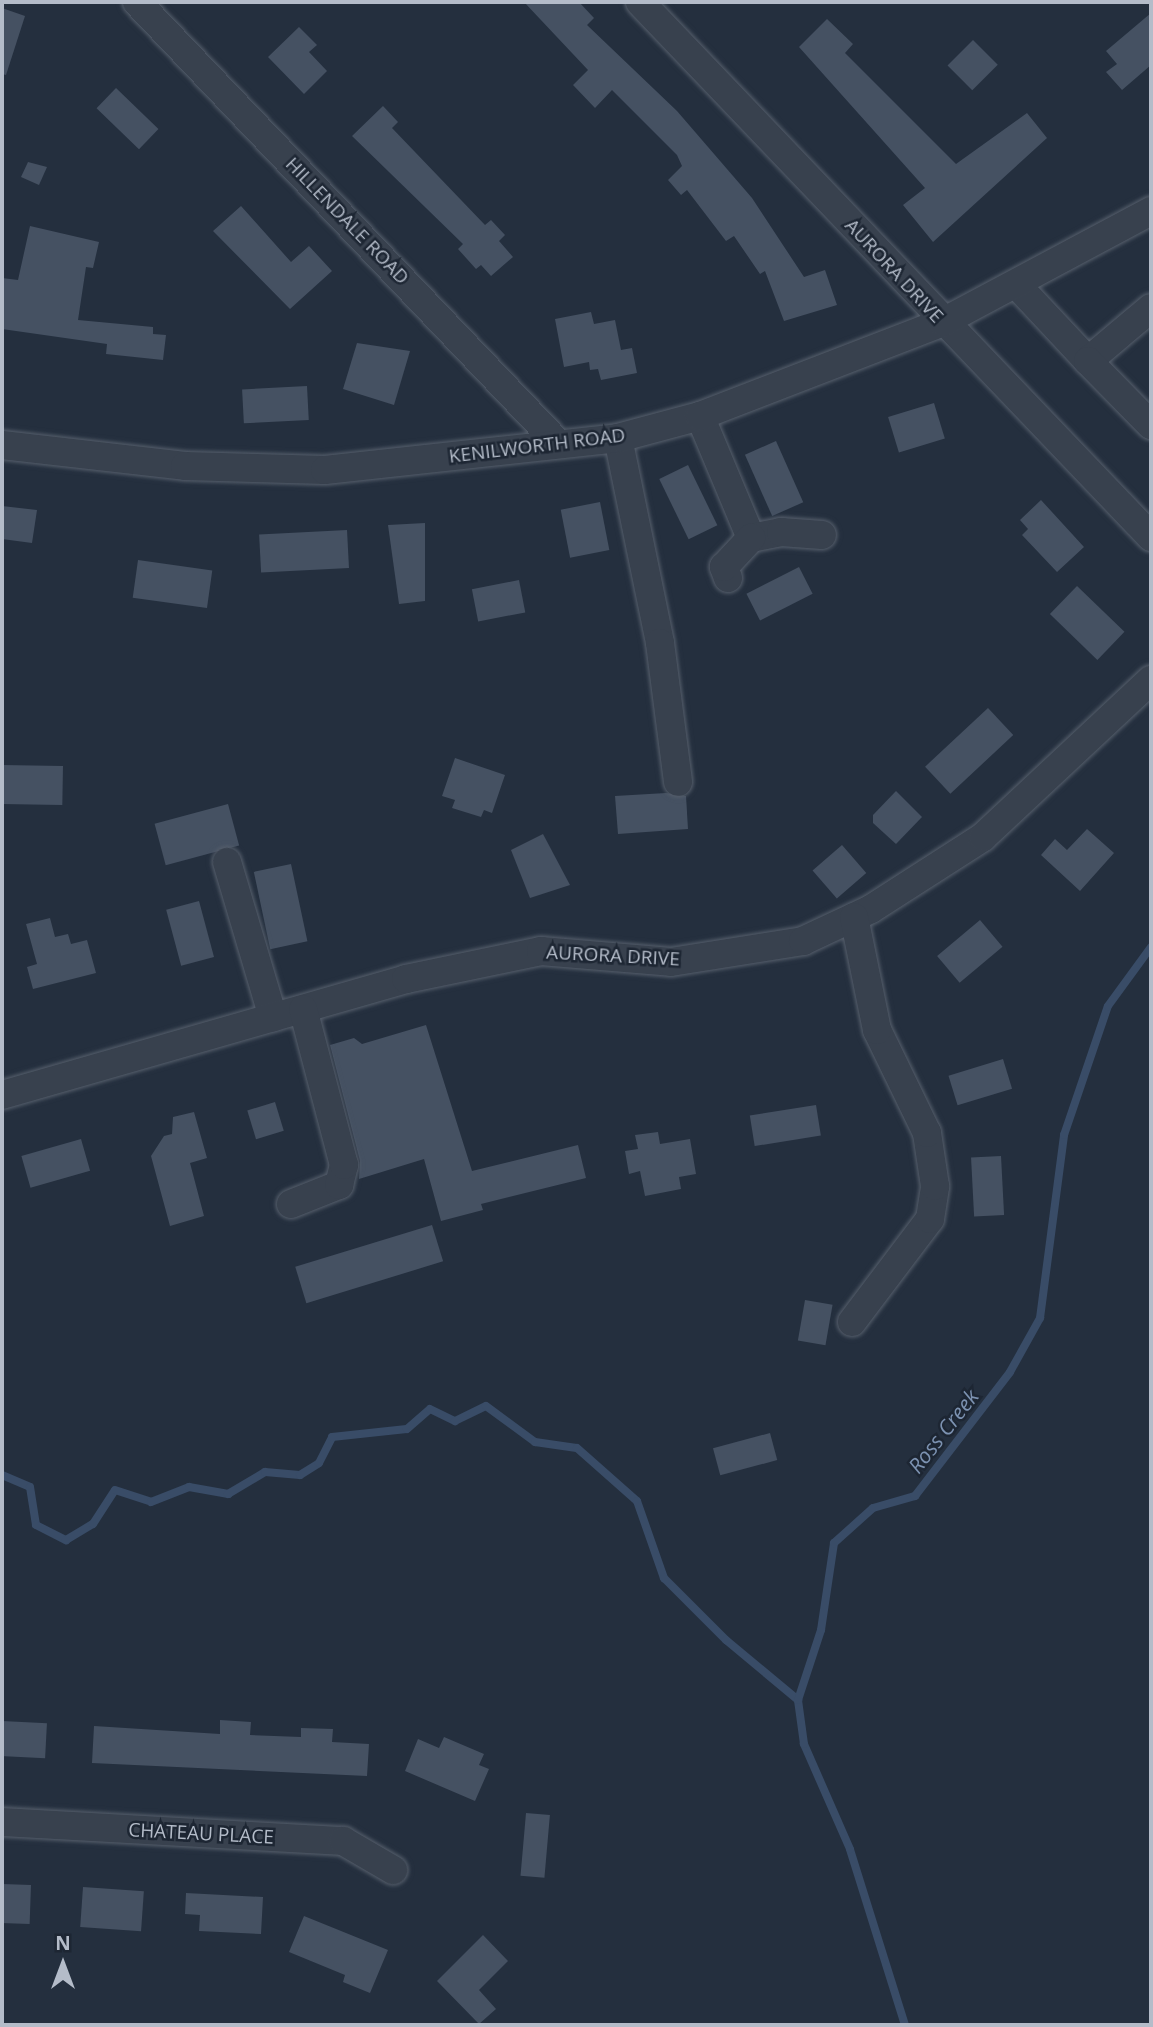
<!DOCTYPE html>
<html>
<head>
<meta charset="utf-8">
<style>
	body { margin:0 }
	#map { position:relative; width:1153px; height:2027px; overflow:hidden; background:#242f3e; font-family:"Open Sans",sans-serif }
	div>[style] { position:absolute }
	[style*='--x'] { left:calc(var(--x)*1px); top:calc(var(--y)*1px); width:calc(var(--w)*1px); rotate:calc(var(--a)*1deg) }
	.stream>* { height:8px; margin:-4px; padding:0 4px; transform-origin:4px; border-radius:4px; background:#394c67 }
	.building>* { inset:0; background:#455162; transform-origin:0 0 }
	.roads { filter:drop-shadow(0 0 2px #565f6c) drop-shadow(0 0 2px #565f6c) }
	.minor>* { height:28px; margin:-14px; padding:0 14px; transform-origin:14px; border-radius:14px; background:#38414e }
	span { translate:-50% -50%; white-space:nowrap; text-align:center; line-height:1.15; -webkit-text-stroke:5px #1d2633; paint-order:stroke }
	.street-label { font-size:19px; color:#b4bcc9 }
	.water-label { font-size:21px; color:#7c92b1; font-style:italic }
	.frame { position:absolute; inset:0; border:4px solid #b4bcc9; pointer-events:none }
	.north { position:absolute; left:28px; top:1929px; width:70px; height:70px; -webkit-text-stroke:5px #1d2633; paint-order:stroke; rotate:0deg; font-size:19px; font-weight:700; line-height:28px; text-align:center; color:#b4bcc9 }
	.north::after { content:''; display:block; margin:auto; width:24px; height:32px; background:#b4bcc9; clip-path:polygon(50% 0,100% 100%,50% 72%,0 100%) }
</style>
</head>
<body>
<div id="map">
	<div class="stream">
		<div style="--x:2;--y:1475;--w:30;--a:23"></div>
		<div style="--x:30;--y:1487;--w:38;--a:81"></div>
		<div style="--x:36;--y:1525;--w:34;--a:27"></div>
		<div style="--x:66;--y:1540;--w:31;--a:-31"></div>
		<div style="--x:93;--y:1524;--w:40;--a:-57.1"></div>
		<div style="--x:115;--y:1490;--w:38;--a:18"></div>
		<div style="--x:151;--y:1502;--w:41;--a:-21.5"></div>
		<div style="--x:189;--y:1487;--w:40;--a:10"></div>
		<div style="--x:228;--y:1494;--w:43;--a:-30.7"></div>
		<div style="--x:265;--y:1472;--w:35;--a:5"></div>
		<div style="--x:300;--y:1475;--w:22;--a:-32"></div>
		<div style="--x:319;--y:1463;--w:29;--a:-63"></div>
		<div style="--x:332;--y:1437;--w:75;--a:-6.1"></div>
		<div style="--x:407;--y:1429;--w:30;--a:-41"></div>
		<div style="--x:430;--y:1409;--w:28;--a:26"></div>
		<div style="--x:455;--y:1421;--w:34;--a:-26"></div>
		<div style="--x:486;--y:1406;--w:61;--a:36.3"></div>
		<div style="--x:535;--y:1442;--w:42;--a:8.1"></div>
		<div style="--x:577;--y:1448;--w:80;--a:41.5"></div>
		<div style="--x:637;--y:1501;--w:82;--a:70.7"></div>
		<div style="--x:664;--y:1578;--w:88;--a:45"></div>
		<div style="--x:726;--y:1640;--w:94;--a:39.8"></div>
		<div style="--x:905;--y:2025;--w:184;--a:-107.4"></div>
		<div style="--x:850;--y:1849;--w:115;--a:-113.7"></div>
		<div style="--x:804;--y:1744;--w:44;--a:-97.8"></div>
		<div style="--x:798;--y:1700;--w:74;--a:-71.8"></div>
		<div style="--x:821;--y:1630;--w:88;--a:-81.5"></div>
		<div style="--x:834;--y:1543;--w:52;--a:-41.9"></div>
		<div style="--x:873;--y:1508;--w:44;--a:-15.9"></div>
		<div style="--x:915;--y:1496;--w:156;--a:-52.5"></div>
		<div style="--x:1010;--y:1372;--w:62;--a:-60.9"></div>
		<div style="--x:1040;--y:1318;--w:185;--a:-82.5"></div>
		<div style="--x:1064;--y:1135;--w:136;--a:-71.2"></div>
		<div style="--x:1108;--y:1006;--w:73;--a:-53.9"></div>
	</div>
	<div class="building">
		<div style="clip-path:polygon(524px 2px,579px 2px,594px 18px,587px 25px,677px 111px,752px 198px,804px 277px,825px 270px,837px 305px,784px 321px,765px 271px,760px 274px,734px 236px,726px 241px,687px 190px,681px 195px,668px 180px,682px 166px,677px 155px,612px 90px,595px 108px,573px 85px,588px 70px)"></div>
		<div style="clip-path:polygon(2px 8px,25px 16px,6px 75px,2px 74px)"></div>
		<div style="clip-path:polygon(1151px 13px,1151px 65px,1122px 90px,1106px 72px,1117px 64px,1106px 51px)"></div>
		<div style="clip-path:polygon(827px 19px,853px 44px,845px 53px,956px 164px,1027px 113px,1047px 138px,933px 242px,903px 205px,925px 188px,799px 47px)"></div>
		<div style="clip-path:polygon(299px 27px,317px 45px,309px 52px,327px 71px,304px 94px,268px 57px)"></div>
		<div style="left:973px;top:40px;width:35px;height:36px;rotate:45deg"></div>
		<div style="left:116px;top:88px;width:59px;height:28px;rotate:44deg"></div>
		<div style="clip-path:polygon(383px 106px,398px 122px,392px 128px,485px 225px,491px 220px,505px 235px,499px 241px,513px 257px,491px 276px,481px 265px,476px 269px,458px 249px,463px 244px,352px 136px)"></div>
		<div style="clip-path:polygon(28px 162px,47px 167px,39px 185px,21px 177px)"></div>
		<div style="clip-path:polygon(241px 206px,291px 262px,309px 246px,332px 271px,290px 309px,213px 231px)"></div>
		<div style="clip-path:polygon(30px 226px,99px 242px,93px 268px,86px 267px,78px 320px,153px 327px,153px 334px,166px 335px,163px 360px,106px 354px,107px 344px,2px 329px,2px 278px,18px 280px)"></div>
		<div style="clip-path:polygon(591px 312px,594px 324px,615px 320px,621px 350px,632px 348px,637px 373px,601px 380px,598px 369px,590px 370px,589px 362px,564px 367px,555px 319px)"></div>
		<div style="clip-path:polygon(357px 343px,410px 351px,394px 405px,343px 389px)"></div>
		<div style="left:307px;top:386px;width:34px;height:65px;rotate:87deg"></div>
		<div style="left:934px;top:403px;width:37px;height:48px;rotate:73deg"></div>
		<div style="left:776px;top:441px;width:67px;height:34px;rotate:66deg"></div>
		<div style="left:688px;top:465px;width:67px;height:32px;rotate:64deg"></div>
		<div style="clip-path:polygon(1041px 500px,1084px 547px,1057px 572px,1022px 535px,1028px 529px,1020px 520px)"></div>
		<div style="left:600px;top:502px;width:49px;height:40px;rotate:79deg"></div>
		<div style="clip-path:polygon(2px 506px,37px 510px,32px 543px,2px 539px)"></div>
		<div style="clip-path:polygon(425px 523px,425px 601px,399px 604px,388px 525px)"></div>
		<div style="left:347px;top:530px;width:38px;height:88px;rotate:87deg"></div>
		<div style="left:138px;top:560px;width:75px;height:38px;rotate:8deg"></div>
		<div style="left:799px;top:567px;width:30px;height:59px;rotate:63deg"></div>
		<div style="left:519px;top:580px;width:33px;height:48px;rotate:79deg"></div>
		<div style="left:1077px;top:586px;width:66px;height:39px;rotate:44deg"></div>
		<div style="left:988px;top:708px;width:37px;height:86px;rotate:47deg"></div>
		<div style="clip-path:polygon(455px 758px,505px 775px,492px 813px,484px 810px,481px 817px,452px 808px,455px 800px,442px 796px)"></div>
		<div style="left:2px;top:765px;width:61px;height:39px;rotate:1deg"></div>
		<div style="clip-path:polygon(896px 791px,922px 817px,896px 844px,873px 823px,873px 815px)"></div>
		<div style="clip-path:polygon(666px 793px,686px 796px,688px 829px,618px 834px,615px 796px)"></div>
		<div style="left:228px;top:804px;width:43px;height:76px;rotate:75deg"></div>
		<div style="clip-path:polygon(1087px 829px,1114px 853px,1080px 891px,1041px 855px,1055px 839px,1067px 850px)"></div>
		<div style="clip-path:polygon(543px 834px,570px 885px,530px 898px,511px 850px)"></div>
		<div style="left:842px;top:845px;width:37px;height:39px;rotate:49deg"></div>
		<div style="left:291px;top:864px;width:79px;height:38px;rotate:78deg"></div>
		<div style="left:199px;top:901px;width:58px;height:34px;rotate:75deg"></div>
		<div style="clip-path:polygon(50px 918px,55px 937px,68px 934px,71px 944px,87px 940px,96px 973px,33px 989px,27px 967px,37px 964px,26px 924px)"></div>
		<div style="left:980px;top:920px;width:35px;height:56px;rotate:50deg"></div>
		<div style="clip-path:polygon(426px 1025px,472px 1171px,578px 1145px,586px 1178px,481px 1204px,483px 1210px,441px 1221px,424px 1159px,359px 1179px,360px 1161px,330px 1045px,354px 1038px,362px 1044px)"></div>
		<div style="left:1003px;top:1059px;width:31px;height:57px;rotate:73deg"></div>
		<div style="left:275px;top:1102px;width:30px;height:29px;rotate:73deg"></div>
		<div style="left:816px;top:1105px;width:31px;height:67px;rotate:81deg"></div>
		<div style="clip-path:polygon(194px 1112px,207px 1158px,190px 1163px,204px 1216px,170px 1226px,151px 1156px,164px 1136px,172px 1134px,173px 1117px)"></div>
		<div style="clip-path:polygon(658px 1132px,660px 1144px,690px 1139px,696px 1174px,679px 1177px,681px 1189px,645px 1196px,640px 1171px,629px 1174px,625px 1151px,638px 1149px,635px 1135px)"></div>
		<div style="left:81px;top:1139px;width:33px;height:62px;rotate:74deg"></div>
		<div style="left:1001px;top:1156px;width:59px;height:30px;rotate:87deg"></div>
		<div style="left:432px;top:1225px;width:38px;height:143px;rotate:73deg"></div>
		<div style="left:805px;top:1300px;width:28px;height:41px;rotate:10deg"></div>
		<div style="left:770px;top:1433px;width:28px;height:59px;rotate:75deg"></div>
		<div style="clip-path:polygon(220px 1720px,251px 1722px,250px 1735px,301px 1737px,301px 1728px,333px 1729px,332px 1742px,369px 1744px,367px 1776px,92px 1763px,94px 1726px,220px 1734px)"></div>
		<div style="left:2px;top:1721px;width:45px;height:35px;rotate:3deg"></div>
		<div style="clip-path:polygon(444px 1737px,484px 1754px,479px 1765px,489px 1769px,475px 1801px,405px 1771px,418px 1739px,439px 1748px)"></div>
		<div style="left:526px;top:1813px;width:24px;height:63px;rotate:5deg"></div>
		<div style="left:2px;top:1884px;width:29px;height:39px;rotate:2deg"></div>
		<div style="left:83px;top:1887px;width:61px;height:40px;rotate:4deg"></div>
		<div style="clip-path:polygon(186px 1893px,263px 1897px,261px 1934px,199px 1931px,200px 1915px,185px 1914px)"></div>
		<div style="clip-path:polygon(304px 1916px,388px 1950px,370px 1993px,343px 1982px,345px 1975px,289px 1952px)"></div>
		<div style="clip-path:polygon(483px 1935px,508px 1961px,479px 1990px,496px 2009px,479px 2024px,437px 1981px)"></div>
	</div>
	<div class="roads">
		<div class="minor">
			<div style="--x:137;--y:2;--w:607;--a:46.34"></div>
			<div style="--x:640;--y:2;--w:740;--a:46.31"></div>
			<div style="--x:1016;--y:284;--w:105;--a:46.9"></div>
			<div style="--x:1088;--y:361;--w:82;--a:-40.1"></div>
			<div style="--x:1088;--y:361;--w:90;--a:45.5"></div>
			<div style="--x:700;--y:416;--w:132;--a:67.3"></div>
			<div style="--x:751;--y:538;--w:31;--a:-11"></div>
			<div style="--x:781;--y:532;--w:41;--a:4.2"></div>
			<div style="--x:618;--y:438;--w:209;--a:78.4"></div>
			<div style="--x:660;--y:643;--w:140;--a:82.6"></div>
			<div style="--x:2;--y:445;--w:184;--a:6.5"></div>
			<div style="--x:185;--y:466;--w:140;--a:1.6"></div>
			<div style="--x:325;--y:470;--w:295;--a:-6.2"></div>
			<div style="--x:618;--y:438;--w:85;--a:-15"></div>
			<div style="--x:700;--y:416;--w:261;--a:-21.1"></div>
			<div style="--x:943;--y:322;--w:236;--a:-28.1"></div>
			<div style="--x:728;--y:578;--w:12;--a:-110"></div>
			<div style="--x:724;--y:567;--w:40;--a:-47"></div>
			<div style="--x:227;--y:862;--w:162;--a:73.5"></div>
			<div style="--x:2;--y:1095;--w:420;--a:-16"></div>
			<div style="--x:406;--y:979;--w:138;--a:-11.7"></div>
			<div style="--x:541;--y:951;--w:130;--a:4.8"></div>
			<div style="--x:671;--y:962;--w:134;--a:-9"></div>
			<div style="--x:803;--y:941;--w:75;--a:-25.2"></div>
			<div style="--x:871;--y:909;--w:133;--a:-32.7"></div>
			<div style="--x:983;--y:837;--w:230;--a:-43.1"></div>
			<div style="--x:291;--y:1204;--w:52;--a:-21.6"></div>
			<div style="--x:339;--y:1185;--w:21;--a:-76"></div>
			<div style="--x:344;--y:1165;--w:161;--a:-104.7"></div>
			<div style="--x:852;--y:1322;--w:129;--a:-52.9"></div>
			<div style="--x:930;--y:1219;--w:33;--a:-81"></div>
			<div style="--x:935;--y:1186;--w:54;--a:-98.6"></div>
			<div style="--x:927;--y:1133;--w:114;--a:-115.9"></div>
			<div style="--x:877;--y:1030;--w:115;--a:-101.5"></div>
			<div style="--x:2;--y:1822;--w:342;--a:3.2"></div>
			<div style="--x:343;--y:1841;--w:58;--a:30.1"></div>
		</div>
	</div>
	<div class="street-label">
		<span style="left:347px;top:221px;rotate:46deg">HILLENDALE ROAD</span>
		<span style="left:894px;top:271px;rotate:47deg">AURORA DRIVE</span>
		<span style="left:537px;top:446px;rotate:-7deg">KENILWORTH ROAD</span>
		<span style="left:613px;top:956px;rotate:3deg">AURORA DRIVE</span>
		<span style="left:201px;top:1834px;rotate:3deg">CHATEAU PLACE</span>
	</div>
	<div class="water-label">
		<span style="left:943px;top:1431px;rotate:-52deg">Ross Creek</span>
	</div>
	<div class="frame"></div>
	<div class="north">N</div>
</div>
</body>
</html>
